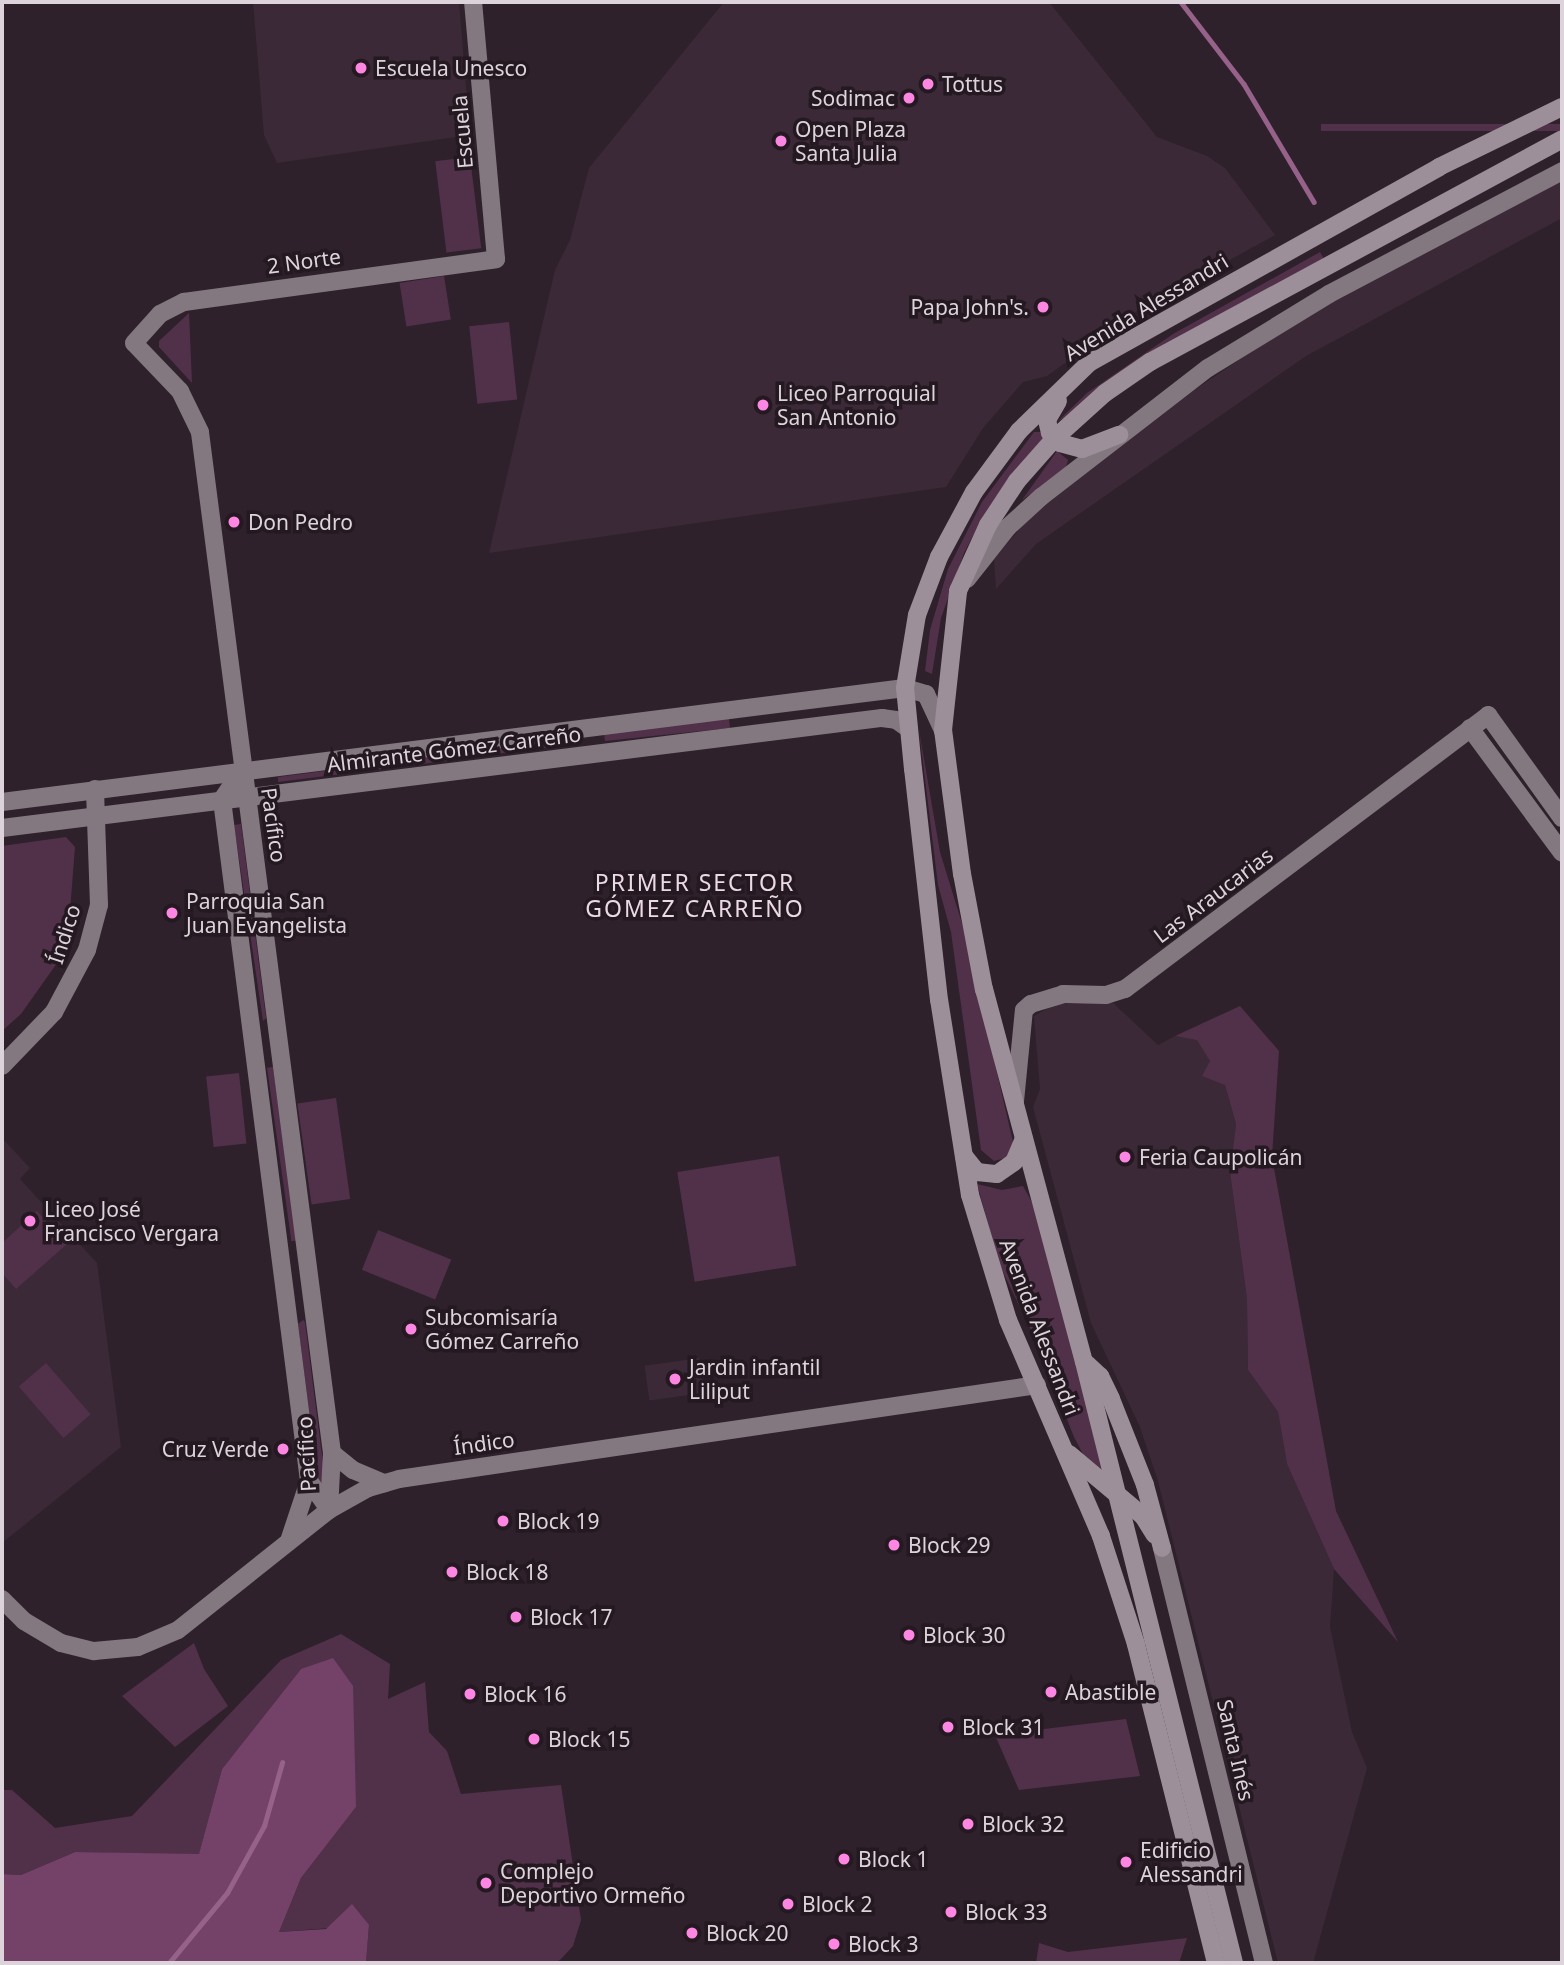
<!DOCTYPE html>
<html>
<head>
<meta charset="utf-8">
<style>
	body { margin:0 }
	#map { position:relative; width:1564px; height:1965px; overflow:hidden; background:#2e212b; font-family:"Noto Sans",sans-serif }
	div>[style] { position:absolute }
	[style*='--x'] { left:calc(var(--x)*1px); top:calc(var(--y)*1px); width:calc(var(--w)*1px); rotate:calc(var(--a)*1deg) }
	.built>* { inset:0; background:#3b2937; transform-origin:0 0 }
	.green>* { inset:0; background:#513149; transform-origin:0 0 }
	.forest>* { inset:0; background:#744268 }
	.stream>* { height:4.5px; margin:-2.25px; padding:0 2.25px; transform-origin:2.25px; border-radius:2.25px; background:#96628a }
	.secondary>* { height:18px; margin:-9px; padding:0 9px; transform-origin:9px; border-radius:9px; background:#837880 }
	.primary>* { height:18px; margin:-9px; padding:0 9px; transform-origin:9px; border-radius:9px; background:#9d8f99 }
	.dots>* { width:19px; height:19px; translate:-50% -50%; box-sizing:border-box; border:4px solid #241821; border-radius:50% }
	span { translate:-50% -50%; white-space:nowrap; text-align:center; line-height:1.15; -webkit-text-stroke:7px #241821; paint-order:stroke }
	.poi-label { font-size:21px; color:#ddd4db }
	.left { translate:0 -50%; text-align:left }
	.right { translate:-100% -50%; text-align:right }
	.street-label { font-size:21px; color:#ddd4db }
	.neighbourhood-label { font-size:23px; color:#ecd9e6; letter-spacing:2px }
	.frame { position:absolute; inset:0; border:4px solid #ddd4db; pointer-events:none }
</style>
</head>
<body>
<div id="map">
	<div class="built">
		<div style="clip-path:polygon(253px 2px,459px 2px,470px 135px,277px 163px,264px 135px)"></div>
		<div style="clip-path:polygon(724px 2px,1049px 2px,1157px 137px,1207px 156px,1225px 168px,1275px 235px,1137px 311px,1047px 376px,1023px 382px,983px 428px,946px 487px,489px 553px,555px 270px,570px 240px,589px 168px)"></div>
		<div style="clip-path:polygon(1562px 180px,1562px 218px,1306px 356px,1036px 544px,996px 589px,994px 559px,1030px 517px,1170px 406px,1322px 305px)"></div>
		<div style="clip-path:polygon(1112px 1002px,1158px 1045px,1175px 1036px,1197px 1039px,1225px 1085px,1236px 1124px,1230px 1172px,1247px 1299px,1248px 1370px,1278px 1412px,1287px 1464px,1334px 1569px,1330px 1627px,1352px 1732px,1367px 1768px,1313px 1963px,1278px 1963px,1158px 1481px,1140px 1427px,1091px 1323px,1033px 1107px,1040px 1089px,1034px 1016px,1056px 1004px)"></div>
		<div style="clip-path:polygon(2px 1138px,30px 1168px,20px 1179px,97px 1263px,121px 1447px,2px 1543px)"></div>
		<div style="left:700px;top:1358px;width:35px;height:56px;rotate:82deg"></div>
	</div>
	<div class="green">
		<div style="left:1562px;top:124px;width:7px;height:241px;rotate:90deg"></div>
		<div style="left:470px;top:157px;width:92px;height:35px;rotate:83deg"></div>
		<div style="clip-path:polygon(1320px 252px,1324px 259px,1057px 422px,1087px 393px,1173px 334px)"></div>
		<div style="left:444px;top:276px;width:44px;height:45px;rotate:81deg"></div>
		<div style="clip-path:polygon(189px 313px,192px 383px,159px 347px,159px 341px)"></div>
		<div style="left:509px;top:322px;width:78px;height:40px;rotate:84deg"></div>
		<div style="clip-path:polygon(1034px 432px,1041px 432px,1043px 439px,979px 524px,964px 553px,941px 618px,932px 674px,925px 671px,930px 630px,948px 569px,982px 502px)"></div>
		<div style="clip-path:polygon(1057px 451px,1068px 460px,1065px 470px,1022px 500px)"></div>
		<div style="clip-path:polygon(729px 718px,730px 728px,605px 741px,604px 734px)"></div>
		<div style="clip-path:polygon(919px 730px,940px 852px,964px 930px,1013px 1142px,1009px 1157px,994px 1161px,981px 1150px,951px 932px,938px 885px)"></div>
		<div style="clip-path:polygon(575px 738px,575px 744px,496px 754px,495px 749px)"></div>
		<div style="clip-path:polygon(469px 752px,469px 758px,278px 782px,278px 777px)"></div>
		<div style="clip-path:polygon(241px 824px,266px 1018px,263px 1021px,234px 825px)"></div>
		<div style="clip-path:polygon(66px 837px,75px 847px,67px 949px,21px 1014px,2px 1031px,2px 846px)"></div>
		<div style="clip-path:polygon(1240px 1006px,1279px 1051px,1272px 1157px,1336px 1511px,1398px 1642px,1334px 1569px,1287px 1464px,1278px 1412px,1248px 1370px,1247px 1299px,1230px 1172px,1236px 1124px,1225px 1085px,1202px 1076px,1210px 1061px,1197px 1040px,1175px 1036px)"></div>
		<div style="left:273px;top:1067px;width:175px;height:6px;rotate:82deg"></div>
		<div style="left:239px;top:1073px;width:71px;height:33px;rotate:84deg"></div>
		<div style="left:336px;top:1098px;width:102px;height:39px;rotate:82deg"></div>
		<div style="left:779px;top:1156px;width:111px;height:103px;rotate:81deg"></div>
		<div style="clip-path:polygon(977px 1184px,1002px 1190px,1023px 1186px,1039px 1215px,1106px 1474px,1085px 1458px,1074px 1437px,1035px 1338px,1000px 1266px)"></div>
		<div style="clip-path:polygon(37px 1211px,67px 1244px,16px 1289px,2px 1273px,2px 1243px)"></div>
		<div style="left:378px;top:1230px;width:79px;height:43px;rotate:22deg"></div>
		<div style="clip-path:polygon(303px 1320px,305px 1322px,327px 1495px,320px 1494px,298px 1324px)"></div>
		<div style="left:46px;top:1363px;width:68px;height:36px;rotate:49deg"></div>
		<div style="clip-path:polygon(341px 1634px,390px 1664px,388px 1699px,425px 1682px,429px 1732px,447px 1751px,461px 1794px,561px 1785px,581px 1920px,573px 1946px,560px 1960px,554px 1963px,366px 1963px,369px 1925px,279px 1932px,301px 1878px,356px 1807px,301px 1669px,222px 1769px,199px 1855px,75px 1852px,21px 1875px,2px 1874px,2px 1790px,12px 1790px,55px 1828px,132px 1816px,281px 1660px)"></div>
		<div style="clip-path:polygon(194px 1643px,204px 1669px,228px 1706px,175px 1747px,122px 1696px)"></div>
		<div style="clip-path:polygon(1126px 1719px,1140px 1776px,1019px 1790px,995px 1735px)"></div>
		<div style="clip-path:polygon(1187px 1938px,1179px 1963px,1036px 1963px,1039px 1943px,1068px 1952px)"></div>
	</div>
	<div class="forest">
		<div style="clip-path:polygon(333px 1658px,353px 1686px,356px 1807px,301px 1878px,279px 1932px,326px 1929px,352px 1904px,369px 1925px,366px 1963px,2px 1963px,2px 1874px,21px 1875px,75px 1852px,199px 1854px,222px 1769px,301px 1669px)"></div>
	</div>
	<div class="stream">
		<div style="--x:1181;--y:2;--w:103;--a:52.5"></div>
		<div style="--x:1244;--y:84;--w:137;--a:59.3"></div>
		<div style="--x:169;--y:1963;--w:91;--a:-50.4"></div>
		<div style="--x:227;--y:1893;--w:77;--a:-61.1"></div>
		<div style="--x:264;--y:1826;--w:66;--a:-74.1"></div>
	</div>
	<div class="secondary">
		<div style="--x:967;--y:579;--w:66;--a:-51.7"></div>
		<div style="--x:1008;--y:527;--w:45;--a:-42.3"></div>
		<div style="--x:1041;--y:497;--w:211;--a:-37.7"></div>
		<div style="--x:1208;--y:368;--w:142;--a:-31.4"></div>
		<div style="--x:1329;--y:294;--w:263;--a:-27.8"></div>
		<div style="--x:1470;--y:728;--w:155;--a:53.6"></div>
		<div style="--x:242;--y:770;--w:36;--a:124"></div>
		<div style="--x:222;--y:800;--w:687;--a:82.72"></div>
		<div style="--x:309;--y:1481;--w:35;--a:55"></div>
		<div style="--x:2;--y:802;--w:910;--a:-7.2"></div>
		<div style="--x:905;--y:688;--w:22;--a:16"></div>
		<div style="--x:926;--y:694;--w:40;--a:65"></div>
		<div style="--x:2;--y:828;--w:887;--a:-7.13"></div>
		<div style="--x:882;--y:718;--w:14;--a:8"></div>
		<div style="--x:896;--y:720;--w:16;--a:35"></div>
		<div style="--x:2;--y:1066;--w:75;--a:-46.1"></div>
		<div style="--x:54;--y:1012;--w:70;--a:-62"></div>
		<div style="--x:87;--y:950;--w:47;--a:-75.1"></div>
		<div style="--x:99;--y:905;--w:116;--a:-92"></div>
		<div style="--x:1015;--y:1101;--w:91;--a:-84.4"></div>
		<div style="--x:1024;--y:1010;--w:9;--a:-41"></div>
		<div style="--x:1031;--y:1004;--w:34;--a:-17"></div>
		<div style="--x:1063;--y:994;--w:43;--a:1.3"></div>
		<div style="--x:1106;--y:995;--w:20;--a:-18"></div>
		<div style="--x:1125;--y:989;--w:455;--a:-37"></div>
		<div style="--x:1488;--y:715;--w:127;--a:54.3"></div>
		<div style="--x:332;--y:1453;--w:27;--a:39"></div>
		<div style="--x:353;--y:1470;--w:34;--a:23"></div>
		<div style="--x:329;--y:1510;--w:57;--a:-87"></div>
		<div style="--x:332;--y:1453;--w:1029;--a:-97.37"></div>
		<div style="--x:200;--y:432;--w:46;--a:-116"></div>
		<div style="--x:180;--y:391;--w:66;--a:-133.8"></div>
		<div style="--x:134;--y:343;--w:39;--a:-48"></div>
		<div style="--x:160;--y:314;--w:27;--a:-27"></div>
		<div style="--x:184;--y:302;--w:315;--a:-7.8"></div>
		<div style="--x:496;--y:259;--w:258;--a:-95.1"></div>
		<div style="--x:289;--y:1541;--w:63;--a:-71.6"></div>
		<div style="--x:1162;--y:1548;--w:427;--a:76.2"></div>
		<div style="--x:2;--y:1599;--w:31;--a:45"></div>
		<div style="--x:24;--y:1621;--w:43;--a:30.7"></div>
		<div style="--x:61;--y:1643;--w:34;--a:14"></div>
		<div style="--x:94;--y:1651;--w:44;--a:-5.2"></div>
		<div style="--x:138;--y:1647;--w:43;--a:-23"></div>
		<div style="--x:178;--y:1630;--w:193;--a:-38.5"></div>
		<div style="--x:329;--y:1510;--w:45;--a:-29.4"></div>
		<div style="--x:368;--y:1488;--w:32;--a:-16"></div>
		<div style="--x:399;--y:1479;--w:645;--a:-8.38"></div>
	</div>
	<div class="primary">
		<div style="--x:1058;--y:401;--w:22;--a:120"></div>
		<div style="--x:1047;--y:420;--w:13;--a:77"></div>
		<div style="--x:1050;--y:433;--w:14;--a:45"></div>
		<div style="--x:1060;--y:443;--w:23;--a:15"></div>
		<div style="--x:1082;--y:449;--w:40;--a:-21"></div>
		<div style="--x:964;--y:1156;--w:21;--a:51"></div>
		<div style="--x:977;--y:1172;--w:20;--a:6"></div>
		<div style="--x:997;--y:1174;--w:21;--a:-35"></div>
		<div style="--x:1014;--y:1162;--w:25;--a:-67"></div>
		<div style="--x:1087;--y:1364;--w:18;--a:43"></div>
		<div style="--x:1100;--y:1376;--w:25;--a:64"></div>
		<div style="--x:1111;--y:1399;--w:92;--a:68.4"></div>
		<div style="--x:1145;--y:1485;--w:65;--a:74.9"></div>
		<div style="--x:1069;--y:1454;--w:97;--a:40"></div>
		<div style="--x:1143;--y:1516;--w:22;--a:58"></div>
		<div style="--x:1216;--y:1963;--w:329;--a:-104.1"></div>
		<div style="--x:1136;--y:1644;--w:114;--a:-108"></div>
		<div style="--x:1101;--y:1536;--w:235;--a:-113.3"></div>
		<div style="--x:1008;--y:1320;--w:131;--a:-106.9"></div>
		<div style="--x:970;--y:1195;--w:197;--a:-99"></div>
		<div style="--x:939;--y:1000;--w:232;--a:-96.4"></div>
		<div style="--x:913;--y:769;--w:81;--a:-95.6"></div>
		<div style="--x:905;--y:688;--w:74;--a:-80.7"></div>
		<div style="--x:917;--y:615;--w:62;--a:-69.2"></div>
		<div style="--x:939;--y:557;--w:74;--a:-61.7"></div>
		<div style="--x:974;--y:492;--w:76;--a:-53.6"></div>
		<div style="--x:1019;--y:431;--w:98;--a:-44.2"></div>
		<div style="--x:1089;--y:363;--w:401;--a:-29.2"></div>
		<div style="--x:1439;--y:167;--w:137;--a:-26"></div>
		<div style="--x:1234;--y:1963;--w:619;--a:-104.01"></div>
		<div style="--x:1084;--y:1362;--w:385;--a:-105"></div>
		<div style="--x:984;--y:990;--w:118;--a:-100.7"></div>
		<div style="--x:962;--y:874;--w:145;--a:-97.5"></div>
		<div style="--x:943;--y:730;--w:140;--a:-83.8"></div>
		<div style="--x:958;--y:591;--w:72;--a:-65.6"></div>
		<div style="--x:988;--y:525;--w:53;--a:-56.6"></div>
		<div style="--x:1017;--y:481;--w:57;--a:-48.5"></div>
		<div style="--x:1055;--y:438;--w:67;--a:-42"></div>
		<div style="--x:1105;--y:393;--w:55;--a:-34.6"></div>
		<div style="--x:1150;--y:362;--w:468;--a:-28.4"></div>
	</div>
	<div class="dots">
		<div style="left:361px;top:68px;background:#fd86e2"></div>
		<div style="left:928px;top:84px;background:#fd86e2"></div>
		<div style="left:909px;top:98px;background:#fd86e2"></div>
		<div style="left:781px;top:141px;background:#fd86e2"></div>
		<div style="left:1043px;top:307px;background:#fd86e2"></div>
		<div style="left:763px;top:405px;background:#fd86e2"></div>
		<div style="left:234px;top:522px;background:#fd86e2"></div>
		<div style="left:172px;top:913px;background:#fd86e2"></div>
		<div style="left:1125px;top:1157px;background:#fd86e2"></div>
		<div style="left:30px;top:1221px;background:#fd86e2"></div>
		<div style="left:411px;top:1329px;background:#fd86e2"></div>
		<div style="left:675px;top:1379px;background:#fd86e2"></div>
		<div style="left:283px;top:1449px;background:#fd86e2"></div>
		<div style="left:503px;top:1521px;background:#fd86e2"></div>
		<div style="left:894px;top:1545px;background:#fd86e2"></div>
		<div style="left:452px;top:1572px;background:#fd86e2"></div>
		<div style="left:516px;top:1617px;background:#fd86e2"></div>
		<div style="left:909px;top:1635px;background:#fd86e2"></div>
		<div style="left:1051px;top:1692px;background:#fd86e2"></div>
		<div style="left:470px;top:1694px;background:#fd86e2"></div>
		<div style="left:948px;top:1727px;background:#fd86e2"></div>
		<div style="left:534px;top:1739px;background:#fd86e2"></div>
		<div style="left:968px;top:1824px;background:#fd86e2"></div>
		<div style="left:844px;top:1859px;background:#fd86e2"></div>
		<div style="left:1126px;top:1862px;background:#fd86e2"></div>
		<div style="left:486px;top:1883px;background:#fd86e2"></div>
		<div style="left:788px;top:1904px;background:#fd86e2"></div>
		<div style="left:951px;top:1912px;background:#fd86e2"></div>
		<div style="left:692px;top:1933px;background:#fd86e2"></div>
		<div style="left:834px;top:1944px;background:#fd86e2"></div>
	</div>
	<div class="poi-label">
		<span class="left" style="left:375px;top:68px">Escuela Unesco</span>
		<span class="left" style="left:942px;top:84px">Tottus</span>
		<span class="right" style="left:895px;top:98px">Sodimac</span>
		<span class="left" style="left:795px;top:141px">Open Plaza<br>Santa Julia</span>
		<span class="right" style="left:1029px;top:307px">Papa John's.</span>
		<span class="left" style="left:777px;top:405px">Liceo Parroquial<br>San Antonio</span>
		<span class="left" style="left:248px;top:522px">Don Pedro</span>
		<span class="left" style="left:186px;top:913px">Parroquia San<br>Juan Evangelista</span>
		<span class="left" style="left:1139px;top:1157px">Feria Caupolicán</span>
		<span class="left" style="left:44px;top:1221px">Liceo José<br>Francisco Vergara</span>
		<span class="left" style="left:425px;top:1329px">Subcomisaría<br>Gómez Carreño</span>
		<span class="left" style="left:689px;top:1379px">Jardin infantil<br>Liliput</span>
		<span class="right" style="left:269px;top:1449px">Cruz Verde</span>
		<span class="left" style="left:517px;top:1521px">Block 19</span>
		<span class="left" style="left:908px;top:1545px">Block 29</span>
		<span class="left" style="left:466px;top:1572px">Block 18</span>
		<span class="left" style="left:530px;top:1617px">Block 17</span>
		<span class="left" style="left:923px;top:1635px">Block 30</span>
		<span class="left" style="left:1065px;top:1692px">Abastible</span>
		<span class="left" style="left:484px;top:1694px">Block 16</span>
		<span class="left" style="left:962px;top:1727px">Block 31</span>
		<span class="left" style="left:548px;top:1739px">Block 15</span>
		<span class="left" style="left:982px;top:1824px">Block 32</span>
		<span class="left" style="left:1140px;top:1862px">Edificio<br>Alessandri</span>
		<span class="left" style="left:858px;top:1859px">Block 1</span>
		<span class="left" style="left:500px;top:1883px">Complejo<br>Deportivo Ormeño</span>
		<span class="left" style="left:802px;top:1904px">Block 2</span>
		<span class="left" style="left:965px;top:1912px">Block 33</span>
		<span class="left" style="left:706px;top:1933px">Block 20</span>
		<span class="left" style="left:848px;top:1944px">Block 3</span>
	</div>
	<div class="street-label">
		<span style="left:462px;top:132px;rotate:-95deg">Escuela</span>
		<span style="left:304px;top:261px;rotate:-8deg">2 Norte</span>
		<span style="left:1146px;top:307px;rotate:-31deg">Avenida Alessandri</span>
		<span style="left:454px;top:749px;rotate:-7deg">Almirante Gómez Carreño</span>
		<span style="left:274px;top:825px;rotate:82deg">Pacífico</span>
		<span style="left:1213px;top:895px;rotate:-37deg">Las Araucarias</span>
		<span style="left:64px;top:934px;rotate:-72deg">Índico</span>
		<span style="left:1040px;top:1327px;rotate:69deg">Avenida Alessandri</span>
		<span style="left:484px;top:1443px;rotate:-8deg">Índico</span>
		<span style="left:306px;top:1454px;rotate:-93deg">Pacífico</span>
		<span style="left:1236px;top:1750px;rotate:77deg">Santa Inés</span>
	</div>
	<div class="neighbourhood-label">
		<span style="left:695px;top:895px">PRIMER SECTOR<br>GÓMEZ CARREÑO</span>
	</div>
	<div class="frame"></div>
</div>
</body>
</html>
